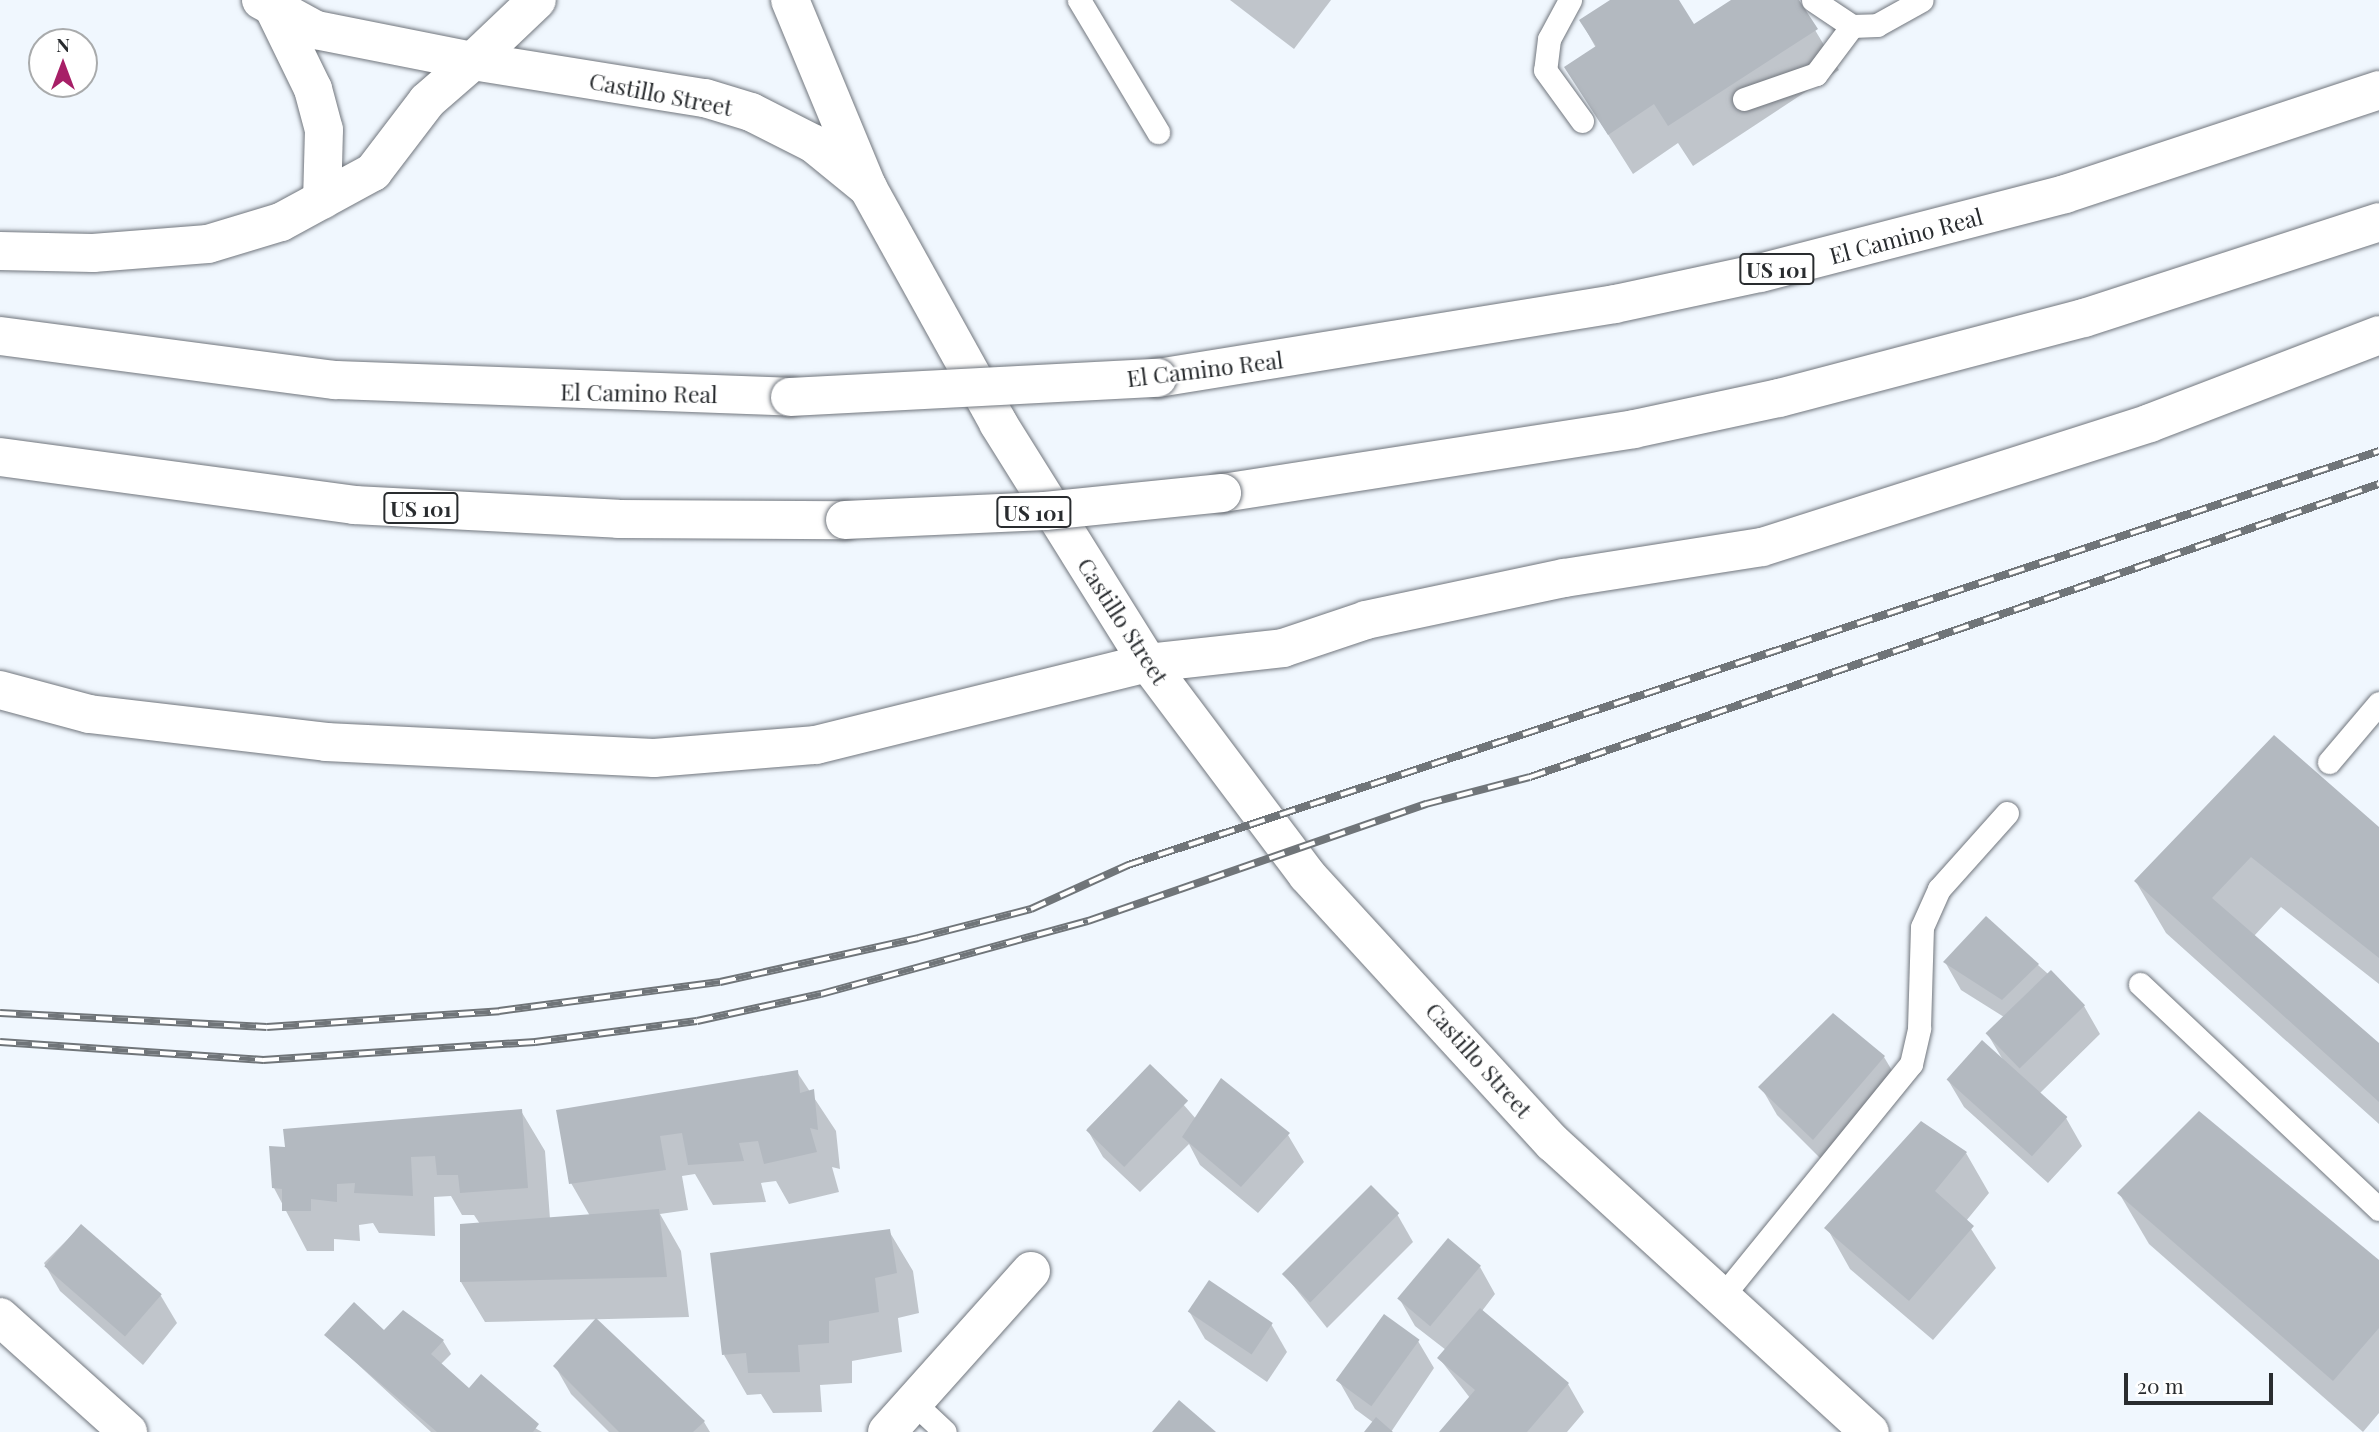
<!DOCTYPE html>
<html>
<head>
<meta charset="utf-8">
<style>
	body { margin:0 }
	#map { position:relative; width:2379px; height:1432px; overflow:hidden; background:#f0f7fe; font-family:"Playfair Display",serif }
	div>[style] { position:absolute }
	[style*='--x'] { left:calc(var(--x)*1px); top:calc(var(--y)*1px); width:calc(var(--w)*1px); rotate:calc(var(--a)*1deg) }
	.shadow>* { inset:0; background:#0003 }
	.building>* { inset:0; background:#b3b9c0; transform-origin:0 0 }
	.roads { filter:drop-shadow(0 0 2px #71767d) drop-shadow(0 0 2px #71767d) }
	.lane>* { height:23px; margin:-11.5px; padding:0 11.5px; transform-origin:11.5px; border-radius:11.5px; background:#fff }
	.street>* { height:38px; margin:-19px; padding:0 19px; transform-origin:19px; border-radius:19px; background:#fff }
	.secondary>* { height:38px; margin:-19px; padding:0 19px; transform-origin:19px; border-radius:19px; background:#fff }
	.primary>* { height:38px; margin:-19px; padding:0 19px; transform-origin:19px; border-radius:19px; background:#fff }
	.highway>* { height:38px; margin:-19px; padding:0 19px; transform-origin:19px; border-radius:19px; background:#fff }
	.rail>* { height:8px; margin-top:-4px; transform-origin:0; background:repeating-linear-gradient(90deg,#fff 0 16px,#707579 0 32px); box-sizing:border-box; border-block:2px solid #707579 }
	.bridges { filter:drop-shadow(0 0 2px #71767d) drop-shadow(0 0 2px #71767d) }
	.highway-bridge>* { height:38px; margin:-19px; padding:0 19px; transform-origin:19px; border-radius:19px; background:#fff }
	span { translate:-50% -50%; white-space:nowrap; text-align:center; line-height:1.15; -webkit-text-stroke:5px #fff; paint-order:stroke }
	.shield-label span { padding:2px 5px; background:#fff; border:2px solid; border-radius:5px; -webkit-text-stroke-width:0 }
	.shield-label { font-size:21px; color:#292c2f; font-weight:700 }
	.street-label { font-size:23px; color:#292c2f }
	.north { position:absolute; left:28px; top:28px; width:70px; height:70px; box-sizing:border-box; background:#fff; border:2px solid #a9abac; border-radius:50%; rotate:0deg; font-size:19px; font-weight:700; line-height:28px; text-align:center; color:#292c2f }
	.north::after { content:''; display:block; margin:auto; width:24px; height:32px; background:#a71f67; clip-path:polygon(50% 0,100% 100%,50% 72%,0 100%) }
	.scale { position:absolute; left:2124px; top:1373px; width:149px; height:32px; box-sizing:border-box; border:4px solid #292c2f; border-top:0; padding-left:9px; font-size:21px; line-height:24px; white-space:nowrap; color:#292c2f; -webkit-text-stroke:5px #fff; paint-order:stroke }
</style>
</head>
<body>
<div id="map">
	<div class="shadow">
		<div style="clip-path:polygon(1230px 0,1331px 0,1294px 49px)"></div>
		<div style="clip-path:polygon(1613px 0,1677px 0,1694px 26px,1734px 0,1797px 0,1839px 70px,1693px 166px,1678px 143px,1633px 174px,1566px 68px,1596px 48px,1581px 21px)"></div>
		<div style="clip-path:polygon(2274px 737px,2379px 830px,2379px 984px,2281px 907px,2254px 936px,2379px 1046px,2379px 1124px,2166px 933px,2136px 882px)"></div>
		<div style="clip-path:polygon(1945px 962px,2038px 965px,2084px 1006px,2100px 1034px,2039px 1094px,2066px 1118px,2082px 1146px,2048px 1183px,1964px 1107px,1948px 1080px,2003px 1060px,1987px 1033px,2004px 1017px,1961px 990px)"></div>
		<div style="clip-path:polygon(1884px 1057px,1900px 1084px,1829px 1167px,1777px 1115px,1761px 1087px)"></div>
		<div style="clip-path:polygon(1150px 1066px,1196px 1119px,1288px 1135px,1304px 1162px,1258px 1213px,1200px 1165px,1189px 1144px,1140px 1192px,1103px 1157px,1087px 1129px)"></div>
		<div style="clip-path:polygon(797px 1072px,836px 1131px,840px 1169px,832px 1167px,839px 1192px,789px 1204px,776px 1181px,761px 1183px,766px 1202px,713px 1205px,695px 1174px,682px 1176px,688px 1210px,660px 1214px,681px 1251px,689px 1317px,485px 1322px,461px 1282px,480px 1224px,474px 1215px,462px 1215px,451px 1196px,434px 1197px,435px 1236px,379px 1233px,373px 1223px,359px 1225px,360px 1241px,334px 1239px,334px 1251px,307px 1251px,274px 1188px,287px 1149px,521px 1111px,545px 1151px,550px 1219px,590px 1216px,571px 1183px,558px 1111px)"></div>
		<div style="clip-path:polygon(1966px 1153px,1989px 1193px,1966px 1221px,1996px 1268px,1933px 1340px,1850px 1269px,1827px 1228px)"></div>
		<div style="clip-path:polygon(2119px 1193px,2379px 1263px,2379px 1413px,2363px 1432px,2149px 1244px)"></div>
		<div style="clip-path:polygon(1397px 1214px,1413px 1242px,1327px 1328px,1284px 1274px)"></div>
		<div style="clip-path:polygon(81px 1226px,161px 1296px,177px 1323px,143px 1365px,60px 1291px,44px 1263px)"></div>
		<div style="clip-path:polygon(889px 1231px,913px 1271px,919px 1313px,898px 1318px,902px 1352px,852px 1361px,852px 1383px,820px 1385px,822px 1412px,773px 1413px,761px 1394px,747px 1395px,724px 1355px)"></div>
		<div style="clip-path:polygon(1480px 1267px,1495px 1294px,1482px 1311px,1568px 1384px,1584px 1412px,1567px 1432px,1441px 1432px,1470px 1398px,1439px 1358px,1446px 1350px,1415px 1326px,1399px 1298px)"></div>
		<div style="clip-path:polygon(1189px 1311px,1271px 1324px,1287px 1352px,1267px 1382px,1205px 1339px)"></div>
		<div style="clip-path:polygon(384px 1332px,443px 1341px,451px 1354px,440px 1365px,469px 1390px,542px 1432px,431px 1432px,326px 1335px)"></div>
		<div style="clip-path:polygon(1418px 1341px,1434px 1368px,1391px 1432px,1366px 1432px,1374px 1423px,1355px 1409px,1339px 1381px)"></div>
		<div style="clip-path:polygon(555px 1366px,704px 1422px,710px 1432px,609px 1432px,571px 1394px)"></div>
	</div>
	<div class="building">
		<div style="clip-path:polygon(1610px 0,1679px 0,1694px 24px,1731px 0,1799px 0,1818px 29px,1668px 126px,1654px 104px,1608px 135px,1564px 67px,1596px 46px,1579px 20px)"></div>
		<div style="clip-path:polygon(2274px 735px,2379px 827px,2379px 958px,2251px 857px,2212px 898px,2379px 1043px,2379px 1102px,2134px 881px)"></div>
		<div style="clip-path:polygon(1986px 916px,2039px 964px,2002px 1000px,1943px 962px)"></div>
		<div style="left:2051px;top:970px;width:49px;height:91px;rotate:46deg"></div>
		<div style="clip-path:polygon(1833px 1013px,1885px 1056px,1813px 1140px,1758px 1087px)"></div>
		<div style="left:1982px;top:1040px;width:115px;height:53px;rotate:42deg"></div>
		<div style="left:1150px;top:1064px;width:53px;height:92px;rotate:44deg"></div>
		<div style="clip-path:polygon(798px 1070px,800px 1093px,814px 1089px,818px 1130px,810px 1128px,817px 1152px,764px 1164px,758px 1141px,739px 1143px,744px 1161px,688px 1165px,682px 1133px,660px 1136px,666px 1170px,569px 1184px,556px 1110px)"></div>
		<div style="clip-path:polygon(1221px 1078px,1290px 1133px,1241px 1187px,1182px 1137px)"></div>
		<div style="clip-path:polygon(522px 1109px,528px 1188px,460px 1193px,458px 1175px,437px 1175px,435px 1156px,411px 1157px,413px 1196px,354px 1193px,355px 1183px,337px 1184px,337px 1202px,311px 1199px,311px 1211px,282px 1211px,282px 1189px,272px 1188px,269px 1146px,285px 1147px,283px 1129px)"></div>
		<div style="clip-path:polygon(2199px 1111px,2379px 1260px,2379px 1328px,2333px 1381px,2117px 1193px)"></div>
		<div style="clip-path:polygon(1921px 1121px,1967px 1152px,1935px 1191px,1974px 1226px,1909px 1301px,1824px 1228px)"></div>
		<div style="left:1371px;top:1185px;width:40px;height:126px;rotate:45deg"></div>
		<div style="clip-path:polygon(659px 1209px,667px 1277px,460px 1282px,460px 1224px)"></div>
		<div style="left:81px;top:1224px;width:107px;height:56px;rotate:41deg"></div>
		<div style="clip-path:polygon(890px 1229px,897px 1273px,875px 1278px,879px 1312px,829px 1321px,829px 1343px,798px 1345px,800px 1372px,748px 1373px,746px 1353px,722px 1355px,710px 1253px)"></div>
		<div style="left:1448px;top:1238px;width:43px;height:79px;rotate:40deg"></div>
		<div style="left:1209px;top:1280px;width:77px;height:38px;rotate:34deg"></div>
		<div style="clip-path:polygon(354px 1302px,384px 1330px,403px 1310px,444px 1340px,431px 1354px,469px 1388px,481px 1374px,539px 1424px,533px 1432px,437px 1432px,324px 1335px)"></div>
		<div style="clip-path:polygon(1480px 1308px,1569px 1383px,1527px 1432px,1439px 1432px,1475px 1390px,1437px 1358px)"></div>
		<div style="left:1384px;top:1314px;width:44px;height:82px;rotate:36deg"></div>
		<div style="clip-path:polygon(596px 1318px,705px 1421px,693px 1432px,619px 1432px,553px 1366px)"></div>
		<div style="clip-path:polygon(1179px 1400px,1216px 1432px,1152px 1432px)"></div>
		<div style="clip-path:polygon(1376px 1417px,1393px 1432px,1364px 1432px)"></div>
	</div>
	<div class="roads">
		<div class="lane">
			<div style="--x:1079;--y:0;--w:154;--a:59.1"></div>
			<div style="--x:1570;--y:0;--w:44;--a:118.3"></div>
			<div style="--x:1549;--y:39;--w:31;--a:97"></div>
			<div style="--x:1545;--y:70;--w:63;--a:54"></div>
			<div style="--x:1813;--y:0;--w:47;--a:33.7"></div>
			<div style="--x:1852;--y:26;--w:25;--a:-2"></div>
			<div style="--x:1877;--y:25;--w:51;--a:-29.1"></div>
			<div style="--x:1744;--y:99;--w:76;--a:-19.1"></div>
			<div style="--x:1816;--y:74;--w:60;--a:-53.1"></div>
			<div style="--x:2329;--y:762;--w:77;--a:-49.7"></div>
			<div style="--x:2140;--y:984;--w:328;--a:43.3"></div>
			<div style="--x:1720;--y:1299;--w:303;--a:-50.9"></div>
			<div style="--x:1911;--y:1064;--w:37;--a:-77"></div>
			<div style="--x:1919;--y:1028;--w:101;--a:-88.3"></div>
			<div style="--x:1922;--y:927;--w:42;--a:-65.9"></div>
			<div style="--x:1939;--y:889;--w:102;--a:-48.2"></div>
			<div style="--x:914;--y:1403;--w:42;--a:43.1"></div>
		</div>
		<div class="street">
			<div style="--x:261;--y:0;--w:63;--a:28.6"></div>
			<div style="--x:316;--y:30;--w:160;--a:11.2"></div>
			<div style="--x:0;--y:1317;--w:172;--a:41.9"></div>
			<div style="--x:887;--y:1432;--w:216;--a:-48.2"></div>
		</div>
		<div class="secondary">
			<div style="--x:1148;--y:663;--w:265;--a:53.1"></div>
			<div style="--x:1307;--y:875;--w:364;--a:47.5"></div>
			<div style="--x:1553;--y:1143;--w:429;--a:42.4"></div>
		</div>
		<div class="primary">
			<div style="--x:790;--y:0;--w:201;--a:67.5"></div>
			<div style="--x:473;--y:61;--w:235;--a:9.1"></div>
			<div style="--x:705;--y:98;--w:48;--a:16.9"></div>
			<div style="--x:751;--y:112;--w:71;--a:26.9"></div>
			<div style="--x:814;--y:144;--w:70;--a:39.2"></div>
			<div style="--x:868;--y:188;--w:269;--a:61"></div>
			<div style="--x:998;--y:423;--w:283;--a:58"></div>
			<div style="--x:473;--y:61;--w:88;--a:-43.6"></div>
		</div>
		<div class="highway">
			<div style="--x:274;--y:9;--w:89;--a:64"></div>
			<div style="--x:313;--y:89;--w:42;--a:75"></div>
			<div style="--x:324;--y:130;--w:70;--a:91.6"></div>
			<div style="--x:0;--y:251;--w:93;--a:1.2"></div>
			<div style="--x:93;--y:253;--w:115;--a:-4.5"></div>
			<div style="--x:208;--y:244;--w:76;--a:-16.8"></div>
			<div style="--x:281;--y:222;--w:105;--a:-28.5"></div>
			<div style="--x:373;--y:172;--w:89;--a:-52.7"></div>
			<div style="--x:427;--y:101;--w:61;--a:-41"></div>
			<div style="--x:0;--y:336;--w:338;--a:7.5"></div>
			<div style="--x:335;--y:380;--w:455;--a:2.1"></div>
			<div style="--x:1158;--y:378;--w:463;--a:-9.2"></div>
			<div style="--x:1615;--y:304;--w:148;--a:-12.1"></div>
			<div style="--x:1760;--y:273;--w:315;--a:-14.5"></div>
			<div style="--x:2065;--y:194;--w:331;--a:-18.3"></div>
			<div style="--x:0;--y:457;--w:357;--a:7.7"></div>
			<div style="--x:354;--y:505;--w:264;--a:3"></div>
			<div style="--x:618;--y:519;--w:227;--a:0.3"></div>
			<div style="--x:1222;--y:493;--w:417;--a:-8.8"></div>
			<div style="--x:1634;--y:429;--w:148;--a:-12.1"></div>
			<div style="--x:1779;--y:398;--w:315;--a:-14.7"></div>
			<div style="--x:2084;--y:318;--w:310;--a:-18"></div>
			<div style="--x:0;--y:690;--w:92;--a:15.1"></div>
			<div style="--x:89;--y:714;--w:239;--a:6.7"></div>
			<div style="--x:326;--y:742;--w:328;--a:2.8"></div>
			<div style="--x:654;--y:758;--w:163;--a:-4.6"></div>
			<div style="--x:816;--y:745;--w:342;--a:-13.9"></div>
			<div style="--x:1148;--y:663;--w:136;--a:-6.3"></div>
			<div style="--x:1283;--y:648;--w:88;--a:-18.6"></div>
			<div style="--x:1366;--y:620;--w:202;--a:-12"></div>
			<div style="--x:1564;--y:578;--w:200;--a:-8.9"></div>
			<div style="--x:1762;--y:547;--w:407;--a:-17.7"></div>
			<div style="--x:2150;--y:423;--w:245;--a:-21"></div>
		</div>
	</div>
	<div class="rail">
		<div style="--x:0;--y:1013;--w:267;--a:3"></div>
		<div style="--x:267;--y:1027;--w:233;--a:-3.9"></div>
		<div style="--x:499;--y:1011;--w:223;--a:-7.5"></div>
		<div style="--x:720;--y:982;--w:203;--a:-12.5"></div>
		<div style="--x:918;--y:938;--w:117;--a:-14.4"></div>
		<div style="--x:1031;--y:909;--w:107;--a:-24.4"></div>
		<div style="--x:1128;--y:865;--w:1318;--a:-18.31"></div>
		<div style="--x:0;--y:1042;--w:264;--a:3.9"></div>
		<div style="--x:263;--y:1060;--w:273;--a:-3.8"></div>
		<div style="--x:535;--y:1042;--w:163;--a:-7.4"></div>
		<div style="--x:697;--y:1021;--w:127;--a:-12.3"></div>
		<div style="--x:821;--y:994;--w:277;--a:-15.3"></div>
		<div style="--x:1088;--y:921;--w:358;--a:-19.1"></div>
		<div style="--x:1426;--y:804;--w:107;--a:-14.6"></div>
		<div style="--x:1530;--y:777;--w:898;--a:-19.04"></div>
	</div>
	<div class="bridges">
		<div class="highway-bridge">
			<div style="--x:790;--y:397;--w:368;--a:-3"></div>
			<div style="--x:845;--y:520;--w:200;--a:-2.6"></div>
			<div style="--x:1045;--y:511;--w:178;--a:-5.8"></div>
		</div>
	</div>
	<div class="shield-label">
		<span style="left:1777px;top:269px">US 101</span>
		<span style="left:421px;top:508px">US 101</span>
		<span style="left:1034px;top:512px">US 101</span>
	</div>
	<div class="street-label">
		<span style="left:661px;top:94px;rotate:11deg">Castillo Street</span>
		<span style="left:1906px;top:236px;rotate:-15deg">El Camino Real</span>
		<span style="left:1205px;top:369px;rotate:-7deg">El Camino Real</span>
		<span style="left:639px;top:393px;rotate:1deg">El Camino Real</span>
		<span style="left:1123px;top:621px;rotate:57deg">Castillo Street</span>
		<span style="left:1479px;top:1060px;rotate:48deg">Castillo Street</span>
	</div>
	<div class="north">N</div>
	<div class="scale">20 m</div>
</div>
</body>
</html>
